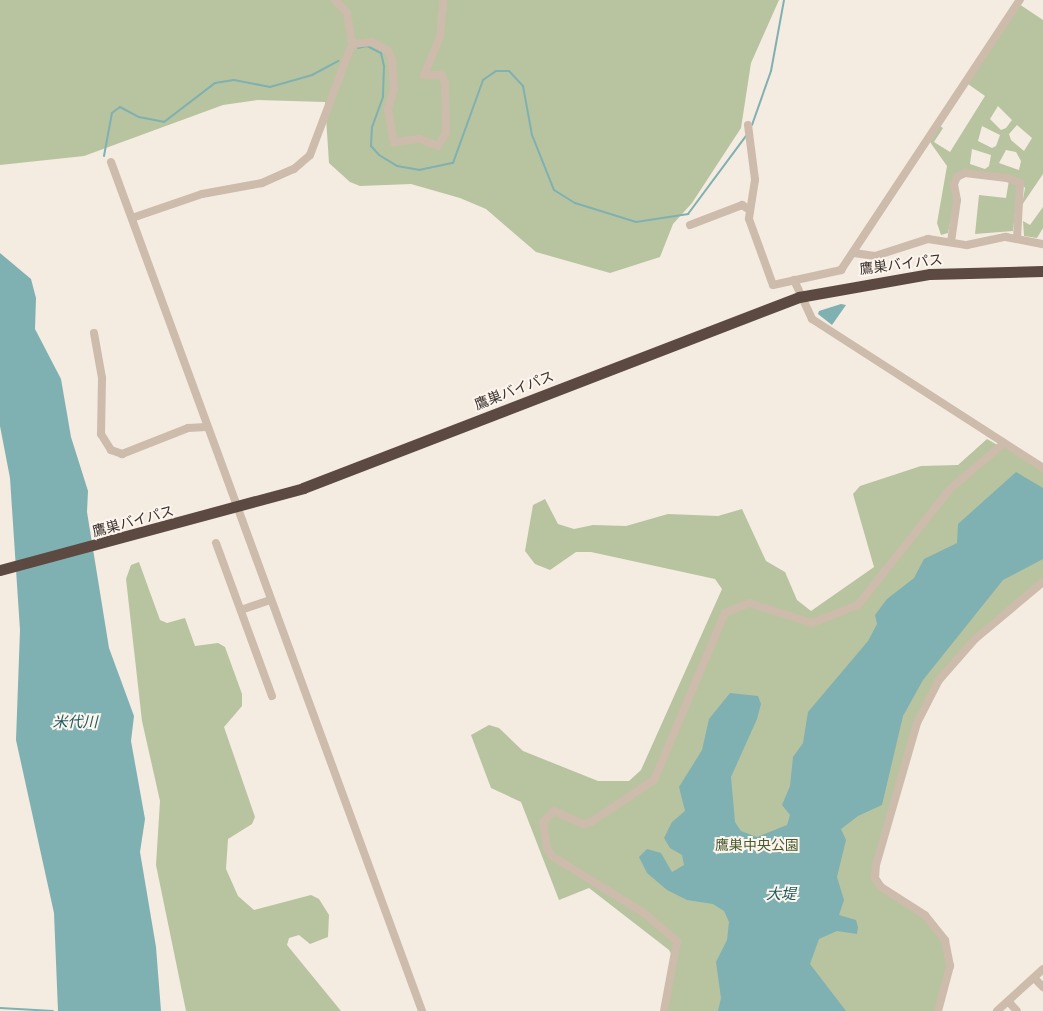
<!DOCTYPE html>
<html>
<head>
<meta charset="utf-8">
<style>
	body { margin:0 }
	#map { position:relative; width:1043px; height:1011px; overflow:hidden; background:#f4ebe1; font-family:"DejaVu Sans","Noto Sans JP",sans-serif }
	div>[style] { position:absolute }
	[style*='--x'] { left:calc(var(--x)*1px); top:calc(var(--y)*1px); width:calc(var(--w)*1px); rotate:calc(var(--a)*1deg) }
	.green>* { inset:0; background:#b8c4a0 }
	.water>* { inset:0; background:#7fb0b2 }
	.stream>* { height:2px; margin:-1px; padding:0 1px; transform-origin:1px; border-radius:1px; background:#7fb0b2 }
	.minor>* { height:8px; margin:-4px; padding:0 4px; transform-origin:4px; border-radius:4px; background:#cdbbac }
	.highway>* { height:11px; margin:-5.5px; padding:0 5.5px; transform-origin:5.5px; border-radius:5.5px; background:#5c4a42 }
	span { translate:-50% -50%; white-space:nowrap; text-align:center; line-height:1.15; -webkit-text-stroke:4px #fbf5ee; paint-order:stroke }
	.street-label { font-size:14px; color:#3b302b }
	.park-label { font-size:14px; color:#4a5a2e }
	.water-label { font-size:15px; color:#1f5a5e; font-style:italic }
</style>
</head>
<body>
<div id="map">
	<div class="green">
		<div style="clip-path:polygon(0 0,779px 0,751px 63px,741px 128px,692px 203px,673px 224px,660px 257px,610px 273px,536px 252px,486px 209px,460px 198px,411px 184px,360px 186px,350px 182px,329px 163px,325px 102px,258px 100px,223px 105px,84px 156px,0 165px)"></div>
		<div style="clip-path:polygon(evenodd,1019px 4px,1043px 20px,1043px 174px,1022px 205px,1025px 188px,1018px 179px,970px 171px,951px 184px,954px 203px,948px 233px,941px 235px,937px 223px,947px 166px,930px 142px,940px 126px,943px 128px,934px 142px,950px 152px,985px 96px,968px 84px,1019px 4px,998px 106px,1012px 120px,1006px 128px,1001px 130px,990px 119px,998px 106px,1019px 4px,1017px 125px,1032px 138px,1024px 151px,1011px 140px,1009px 134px,1017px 125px,1019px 4px,982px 126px,1000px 135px,996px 146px,992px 148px,978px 141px,982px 126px,1019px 4px,972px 149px,991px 155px,989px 166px,985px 169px,970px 164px,972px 149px,1019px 4px,1006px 150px,1016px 152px,1021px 161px,1019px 170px,999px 163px,1006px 150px)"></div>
		<div style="clip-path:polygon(1009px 180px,1018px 186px,1013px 231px,975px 234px,979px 195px,1006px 198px)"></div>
		<div style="clip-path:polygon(1043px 207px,1043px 228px,1037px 238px,1024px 236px,1023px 221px,1030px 225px)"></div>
		<div style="clip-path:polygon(987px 439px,999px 446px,1004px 443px,1043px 468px,1043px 582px,955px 660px,924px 707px,876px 865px,881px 886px,925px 915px,949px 954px,938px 1011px,664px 1011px,674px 959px,669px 950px,589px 888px,559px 900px,521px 802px,491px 788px,471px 735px,489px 725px,499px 728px,523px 751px,598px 781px,629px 781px,641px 770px,722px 589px,715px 579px,591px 552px,576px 552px,550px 570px,535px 564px,525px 551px,533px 505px,545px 499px,558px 524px,574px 529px,593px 525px,626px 526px,668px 514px,718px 516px,742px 509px,766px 561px,785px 572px,797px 600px,811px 611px,874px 567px,853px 494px,860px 486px,921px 466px,958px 465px)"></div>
		<div style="clip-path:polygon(139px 562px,160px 620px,167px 623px,185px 618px,195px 646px,218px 643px,225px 647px,242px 694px,242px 706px,224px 727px,255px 817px,252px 824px,228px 839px,226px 869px,238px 896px,254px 910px,311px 895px,319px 899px,329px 915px,328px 937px,310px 944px,299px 935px,289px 938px,287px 945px,341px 1011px,186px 1011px,156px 865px,160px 801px,142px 721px,126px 579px,131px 565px)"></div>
	</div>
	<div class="water">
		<div style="clip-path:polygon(0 253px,31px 279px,36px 298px,35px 329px,61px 379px,71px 437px,88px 491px,87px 512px,109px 648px,134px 716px,131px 741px,145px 819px,140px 852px,156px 947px,161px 1011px,58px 1011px,54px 913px,16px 740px,20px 630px,10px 478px,0 426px)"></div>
		<div style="clip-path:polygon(841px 304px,846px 305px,832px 325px,818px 314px,819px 311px)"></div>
		<div style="clip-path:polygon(1016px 472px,1043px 488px,1043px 559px,1003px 580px,923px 680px,903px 716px,882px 805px,858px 816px,841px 829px,846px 840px,837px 877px,844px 900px,839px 915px,856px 920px,858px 927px,857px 934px,837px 931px,819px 939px,810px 964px,846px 1011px,718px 1011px,721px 998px,716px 962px,727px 940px,729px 922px,724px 911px,713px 904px,687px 900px,667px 890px,647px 873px,639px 857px,647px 849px,661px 853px,672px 872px,684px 865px,682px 855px,670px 848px,664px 838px,672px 822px,685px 811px,679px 787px,702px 750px,709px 719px,730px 693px,758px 696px,761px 704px,757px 719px,731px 777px,735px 822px,741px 831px,757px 837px,787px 825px,790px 815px,782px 805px,790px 786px,793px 757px,803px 743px,808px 712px,868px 641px,877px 624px,875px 615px,887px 599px,914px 578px,924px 559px,957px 543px,958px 524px)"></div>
	</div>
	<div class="stream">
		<div style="--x:358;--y:48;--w:9;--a:-13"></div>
		<div style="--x:367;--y:46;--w:16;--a:27"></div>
		<div style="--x:381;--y:53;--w:13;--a:77"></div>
		<div style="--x:384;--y:66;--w:31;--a:92"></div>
		<div style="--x:383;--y:97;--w:32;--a:110"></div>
		<div style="--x:372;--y:127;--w:19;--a:93"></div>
		<div style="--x:371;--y:146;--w:12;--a:48"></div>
		<div style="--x:379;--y:155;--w:21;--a:31"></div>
		<div style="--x:397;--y:166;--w:22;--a:10"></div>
		<div style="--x:419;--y:170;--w:35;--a:-12"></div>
		<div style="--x:453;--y:163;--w:88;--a:-70.1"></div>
		<div style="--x:483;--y:80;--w:16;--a:-35"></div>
		<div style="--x:496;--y:71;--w:13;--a:0"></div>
		<div style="--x:509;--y:71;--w:21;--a:47"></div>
		<div style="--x:523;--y:86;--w:50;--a:79.6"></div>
		<div style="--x:532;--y:135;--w:59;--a:68.2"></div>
		<div style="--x:554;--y:190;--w:25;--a:32"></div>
		<div style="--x:575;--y:203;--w:64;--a:17.3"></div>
		<div style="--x:636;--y:222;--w:53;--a:-8.7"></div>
		<div style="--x:688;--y:214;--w:97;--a:-53.4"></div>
		<div style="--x:752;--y:125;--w:57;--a:-70.6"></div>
		<div style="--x:771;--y:71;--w:72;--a:-79.6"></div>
		<div style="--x:104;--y:156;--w:44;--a:-79.5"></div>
		<div style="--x:112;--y:113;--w:10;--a:-37"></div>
		<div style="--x:120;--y:107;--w:21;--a:28"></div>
		<div style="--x:139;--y:117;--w:25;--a:11"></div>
		<div style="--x:164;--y:122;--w:64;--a:-37.4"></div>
		<div style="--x:215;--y:83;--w:19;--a:-9"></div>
		<div style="--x:234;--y:80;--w:37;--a:11"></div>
		<div style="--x:270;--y:87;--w:44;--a:-15.9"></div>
		<div style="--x:312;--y:75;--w:30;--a:-28"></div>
		<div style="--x:0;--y:1008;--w:53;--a:3.2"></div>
	</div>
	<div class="minor">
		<div style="--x:352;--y:44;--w:20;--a:-6"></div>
		<div style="--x:372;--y:42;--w:18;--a:29"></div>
		<div style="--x:388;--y:51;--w:10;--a:66"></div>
		<div style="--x:392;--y:60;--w:28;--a:86"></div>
		<div style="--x:394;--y:88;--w:22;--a:106"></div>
		<div style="--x:388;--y:109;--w:34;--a:80"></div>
		<div style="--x:394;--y:142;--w:26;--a:-7"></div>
		<div style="--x:420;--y:139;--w:19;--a:21"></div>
		<div style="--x:438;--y:146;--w:15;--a:-58"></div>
		<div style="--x:446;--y:133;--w:50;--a:-91.1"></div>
		<div style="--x:445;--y:83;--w:9;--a:-111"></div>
		<div style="--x:442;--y:75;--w:18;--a:180"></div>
		<div style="--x:424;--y:75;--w:41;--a:-67.2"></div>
		<div style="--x:440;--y:37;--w:37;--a:-85"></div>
		<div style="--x:748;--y:125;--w:55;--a:82.7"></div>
		<div style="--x:755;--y:180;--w:39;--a:99"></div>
		<div style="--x:749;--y:219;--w:70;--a:70"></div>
		<div style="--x:773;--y:285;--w:70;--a:-12.4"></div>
		<div style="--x:841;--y:270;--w:324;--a:-56.5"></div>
		<div style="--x:111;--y:162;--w:904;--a:69.88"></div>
		<div style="--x:132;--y:218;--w:74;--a:-18.9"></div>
		<div style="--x:202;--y:194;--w:61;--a:-10.4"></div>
		<div style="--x:262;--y:183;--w:35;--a:-24"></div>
		<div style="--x:294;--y:169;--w:21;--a:-41"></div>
		<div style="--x:310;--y:155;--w:119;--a:-69.3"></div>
		<div style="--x:352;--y:44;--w:31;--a:-99"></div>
		<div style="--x:347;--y:13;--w:18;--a:-133"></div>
		<div style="--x:690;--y:225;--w:56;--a:-21"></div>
		<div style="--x:742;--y:205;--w:9;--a:32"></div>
		<div style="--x:951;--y:242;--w:42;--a:-81.9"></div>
		<div style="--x:957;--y:200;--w:16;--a:-101"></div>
		<div style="--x:954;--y:184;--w:8;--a:-67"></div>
		<div style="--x:957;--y:177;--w:9;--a:-27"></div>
		<div style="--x:965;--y:173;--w:42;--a:6.8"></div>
		<div style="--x:1007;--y:178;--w:14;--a:21"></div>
		<div style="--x:1020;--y:183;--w:56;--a:93.1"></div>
		<div style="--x:854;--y:253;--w:21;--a:8"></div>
		<div style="--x:875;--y:256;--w:56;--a:-17.8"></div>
		<div style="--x:928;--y:239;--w:39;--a:9"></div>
		<div style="--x:967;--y:245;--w:40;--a:-12"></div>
		<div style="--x:1006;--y:237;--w:38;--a:11"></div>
		<div style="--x:794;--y:280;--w:43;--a:65.2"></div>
		<div style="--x:812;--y:319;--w:275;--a:32.8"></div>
		<div style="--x:94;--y:333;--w:46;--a:79.9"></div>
		<div style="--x:102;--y:378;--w:56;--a:91"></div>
		<div style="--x:101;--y:434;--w:19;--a:58"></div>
		<div style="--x:111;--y:450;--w:12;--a:20"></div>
		<div style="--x:122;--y:454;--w:71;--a:-21.5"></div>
		<div style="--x:188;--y:428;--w:18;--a:-3"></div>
		<div style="--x:216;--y:543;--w:163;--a:69.9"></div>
		<div style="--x:241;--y:610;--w:31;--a:-19"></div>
		<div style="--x:1034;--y:978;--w:13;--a:45"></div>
		<div style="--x:1008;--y:1001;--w:13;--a:48"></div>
		<div style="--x:664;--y:1011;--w:71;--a:-79.5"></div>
		<div style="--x:677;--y:941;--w:43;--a:-139.7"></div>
		<div style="--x:644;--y:913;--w:108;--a:-148.2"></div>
		<div style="--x:552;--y:856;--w:9;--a:-126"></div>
		<div style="--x:547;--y:849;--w:27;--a:-98"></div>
		<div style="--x:543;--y:822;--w:16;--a:-45"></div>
		<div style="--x:554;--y:811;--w:32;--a:24"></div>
		<div style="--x:583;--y:824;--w:8;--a:-14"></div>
		<div style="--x:591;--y:822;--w:76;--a:-33.7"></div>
		<div style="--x:654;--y:780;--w:181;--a:-67"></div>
		<div style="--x:725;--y:613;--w:26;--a:-23"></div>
		<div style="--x:749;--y:603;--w:66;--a:17.6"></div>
		<div style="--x:812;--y:623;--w:49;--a:-21.4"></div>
		<div style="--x:858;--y:605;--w:148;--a:-51.6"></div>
		<div style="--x:950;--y:489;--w:71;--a:-40.4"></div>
		<div style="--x:938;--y:1011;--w:47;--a:-75.1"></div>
		<div style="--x:950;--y:966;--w:26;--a:-101"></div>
		<div style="--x:945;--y:940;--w:32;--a:-129"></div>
		<div style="--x:925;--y:915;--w:52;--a:-147.5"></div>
		<div style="--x:881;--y:887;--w:11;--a:-124"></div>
		<div style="--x:875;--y:878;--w:13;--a:-86"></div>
		<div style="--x:876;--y:865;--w:148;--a:-73.9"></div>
		<div style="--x:917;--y:723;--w:48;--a:-62.9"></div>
		<div style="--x:939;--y:680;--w:55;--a:-48.7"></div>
		<div style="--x:975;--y:639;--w:89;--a:-40"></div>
		<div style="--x:997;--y:1011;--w:62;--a:-42.4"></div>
	</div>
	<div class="highway">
		<div style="--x:0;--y:570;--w:314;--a:-15.1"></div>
		<div style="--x:303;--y:488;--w:532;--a:-21.06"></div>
		<div style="--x:799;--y:297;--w:133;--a:-10"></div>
		<div style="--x:930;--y:274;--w:113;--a:-1.5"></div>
	</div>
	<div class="street-label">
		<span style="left:901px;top:264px;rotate:-7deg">鷹巣バイパス</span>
		<span style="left:514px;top:390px;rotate:-21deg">鷹巣バイパス</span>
		<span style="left:133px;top:521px;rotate:-15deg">鷹巣バイパス</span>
	</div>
	<div class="park-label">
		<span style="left:757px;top:845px">鷹巣中央公園</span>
	</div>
	<div class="water-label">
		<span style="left:75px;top:723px">米代川</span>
		<span style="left:781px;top:895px">大堤</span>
	</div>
</div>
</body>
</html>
